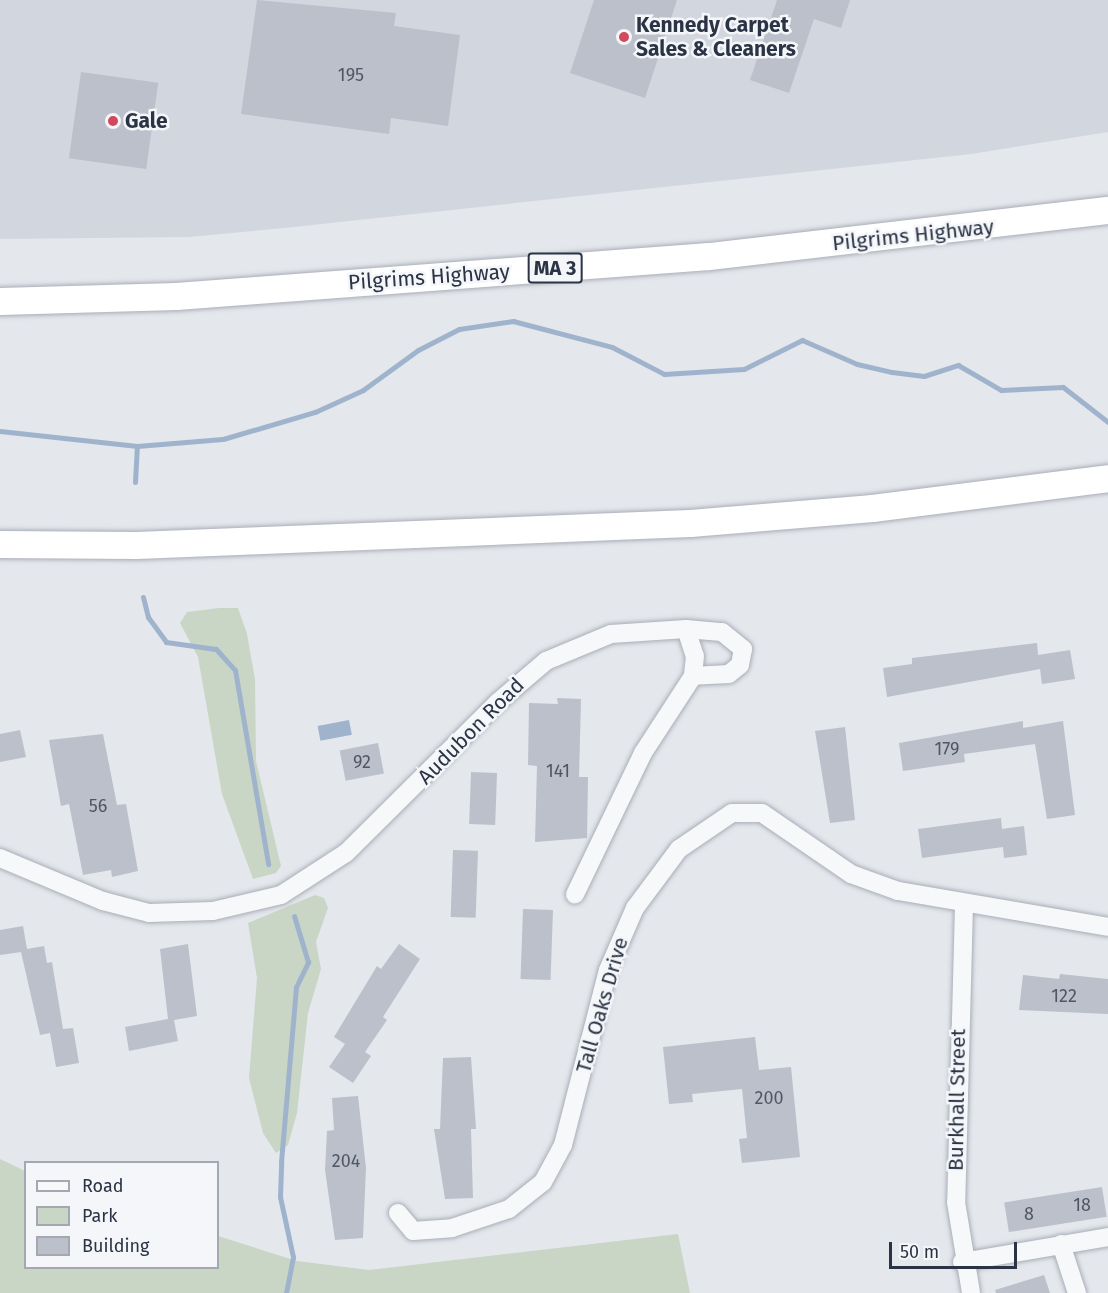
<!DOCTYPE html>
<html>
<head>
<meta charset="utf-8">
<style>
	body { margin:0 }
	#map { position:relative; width:1108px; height:1293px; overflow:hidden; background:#e4e7ec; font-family:"Fira Sans",sans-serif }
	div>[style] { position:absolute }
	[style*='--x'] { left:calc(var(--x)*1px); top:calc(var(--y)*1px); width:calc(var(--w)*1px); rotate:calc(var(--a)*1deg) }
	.built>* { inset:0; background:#d2d6de }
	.green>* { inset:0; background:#c9d6c5 }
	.water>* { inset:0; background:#9fb4cc; transform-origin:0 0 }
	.stream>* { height:5px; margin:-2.5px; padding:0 2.5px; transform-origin:2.5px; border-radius:2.5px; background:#9fb4cc }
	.building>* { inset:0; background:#bbc0ca; transform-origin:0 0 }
	.roads { filter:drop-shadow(0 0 2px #a9aeb7) drop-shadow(0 0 2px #a9aeb7) }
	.minor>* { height:18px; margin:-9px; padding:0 9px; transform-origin:9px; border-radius:9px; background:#f7f8fa }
	.highway>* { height:27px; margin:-13.5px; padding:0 13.5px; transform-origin:13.5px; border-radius:13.5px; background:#fff }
	.dots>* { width:16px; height:16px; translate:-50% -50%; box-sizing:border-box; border:3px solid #f4f6f9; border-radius:50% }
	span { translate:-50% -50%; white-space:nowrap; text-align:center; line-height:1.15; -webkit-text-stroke:5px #f4f6f9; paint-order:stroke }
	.number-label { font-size:18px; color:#4f5766 }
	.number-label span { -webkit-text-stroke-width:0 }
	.shield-label span { padding:2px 4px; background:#f4f6f9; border:2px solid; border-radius:4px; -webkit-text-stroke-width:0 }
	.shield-label { font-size:20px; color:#2b3445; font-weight:700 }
	.poi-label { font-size:21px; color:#2b3445; font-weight:700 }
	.left { translate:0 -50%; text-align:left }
	.street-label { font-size:21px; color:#2b3445 }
	.legend { position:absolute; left:24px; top:1161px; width:195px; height:108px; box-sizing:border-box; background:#f4f6f9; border:2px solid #a4a8b1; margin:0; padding:8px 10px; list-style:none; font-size:18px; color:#2b3445 }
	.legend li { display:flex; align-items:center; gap:12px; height:30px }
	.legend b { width:30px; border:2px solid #a4a8b1 }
	.scale { position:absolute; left:889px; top:1242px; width:128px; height:27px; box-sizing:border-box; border:3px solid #2b3445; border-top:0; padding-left:8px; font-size:18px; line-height:21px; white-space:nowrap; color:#2b3445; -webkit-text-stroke:4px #f4f6f9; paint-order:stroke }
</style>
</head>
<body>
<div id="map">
	<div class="built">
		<div style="clip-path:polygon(0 0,1108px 0,1108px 132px,971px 154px,284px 228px,189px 237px,0 239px)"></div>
	</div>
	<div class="green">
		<div style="clip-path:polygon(219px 608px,238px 608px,247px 634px,255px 679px,256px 761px,281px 866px,276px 873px,253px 879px,222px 794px,198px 657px,180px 623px,187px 612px)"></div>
		<div style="clip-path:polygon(315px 895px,324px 898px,328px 908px,316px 942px,321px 969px,308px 1013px,297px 1113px,288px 1145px,276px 1153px,263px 1133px,249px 1078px,257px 978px,248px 923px)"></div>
		<div style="clip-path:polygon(0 1159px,25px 1171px,26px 1268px,218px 1268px,218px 1236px,297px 1261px,369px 1270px,678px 1234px,690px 1293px,0 1293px)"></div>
	</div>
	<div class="water">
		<div style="left:349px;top:720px;width:15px;height:32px;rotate:79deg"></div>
	</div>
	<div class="stream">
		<div style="--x:0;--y:431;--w:138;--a:6.2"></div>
		<div style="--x:137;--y:446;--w:86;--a:-4.7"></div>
		<div style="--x:223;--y:439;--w:96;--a:-16.4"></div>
		<div style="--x:315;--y:412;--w:53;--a:-24.6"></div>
		<div style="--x:363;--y:390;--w:68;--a:-36"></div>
		<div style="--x:418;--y:350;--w:46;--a:-27.1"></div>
		<div style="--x:459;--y:329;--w:55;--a:-8.4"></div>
		<div style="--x:513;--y:321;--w:102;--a:14.7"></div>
		<div style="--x:612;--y:347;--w:59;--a:27.4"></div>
		<div style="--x:664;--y:374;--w:80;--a:-3.6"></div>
		<div style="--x:744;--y:369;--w:65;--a:-26.6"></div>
		<div style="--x:802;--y:340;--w:60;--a:23.6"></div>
		<div style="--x:857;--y:364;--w:36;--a:13"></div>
		<div style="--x:892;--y:372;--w:32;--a:7"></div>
		<div style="--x:924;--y:376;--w:36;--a:-18"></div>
		<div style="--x:958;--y:365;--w:50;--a:30.2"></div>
		<div style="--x:1001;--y:390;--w:62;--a:-2.8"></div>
		<div style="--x:1063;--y:387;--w:57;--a:37.9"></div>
		<div style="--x:135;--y:482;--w:36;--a:-87"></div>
		<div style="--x:143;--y:597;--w:21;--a:76"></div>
		<div style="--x:148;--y:617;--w:31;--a:54"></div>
		<div style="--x:166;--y:642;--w:50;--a:8"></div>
		<div style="--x:216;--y:649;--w:28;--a:48"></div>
		<div style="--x:235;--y:670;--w:197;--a:80.3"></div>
		<div style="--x:286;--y:1293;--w:37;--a:-79"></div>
		<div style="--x:293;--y:1257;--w:61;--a:-102.2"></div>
		<div style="--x:280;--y:1197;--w:35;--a:-88"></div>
		<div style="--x:281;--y:1162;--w:176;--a:-85.1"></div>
		<div style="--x:296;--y:987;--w:28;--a:-64"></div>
		<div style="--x:308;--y:962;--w:48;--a:-106.9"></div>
	</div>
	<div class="building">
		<div style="clip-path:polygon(257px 0,396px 13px,394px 26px,460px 35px,448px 126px,391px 118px,389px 134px,241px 114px)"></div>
		<div style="clip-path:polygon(594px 0,677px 0,645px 98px,570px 73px)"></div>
		<div style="clip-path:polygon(777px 0,850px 0,841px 28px,814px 19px,789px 93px,750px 80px)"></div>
		<div style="left:81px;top:72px;width:78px;height:87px;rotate:8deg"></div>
		<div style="clip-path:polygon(1037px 643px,1038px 655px,1070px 650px,1075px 679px,1042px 684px,1040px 669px,887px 697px,883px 668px,912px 664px,912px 658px)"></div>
		<div style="clip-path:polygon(557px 698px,581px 699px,579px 777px,588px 777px,587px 838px,535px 842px,537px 766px,528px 765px,529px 703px,558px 704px)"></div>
		<div style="clip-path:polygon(1023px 721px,1023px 728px,1063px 721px,1075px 815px,1047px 819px,1035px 744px,964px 754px,965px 762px,903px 771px,899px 743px)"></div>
		<div style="clip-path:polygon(845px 727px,855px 820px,830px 823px,815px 731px)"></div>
		<div style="clip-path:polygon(20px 730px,26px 757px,0 762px,0 734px)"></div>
		<div style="clip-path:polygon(103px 734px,117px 805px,126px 804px,138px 871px,112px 877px,111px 870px,83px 875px,69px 804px,61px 806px,49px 740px)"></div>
		<div style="left:378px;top:743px;width:31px;height:39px;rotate:79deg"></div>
		<div style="left:471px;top:772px;width:26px;height:52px;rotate:2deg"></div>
		<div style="clip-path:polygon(1001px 818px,1002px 829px,1024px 826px,1027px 855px,1004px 858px,1003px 847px,922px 858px,918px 829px)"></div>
		<div style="left:453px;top:850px;width:25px;height:67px;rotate:2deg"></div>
		<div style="left:523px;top:909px;width:30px;height:70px;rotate:2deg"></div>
		<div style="clip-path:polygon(23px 926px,27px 949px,44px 946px,47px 963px,52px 962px,63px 1029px,73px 1028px,79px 1063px,56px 1067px,50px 1033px,40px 1035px,21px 952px,0 955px,0 930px)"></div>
		<div style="clip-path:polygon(188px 944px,197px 1016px,174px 1020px,178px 1041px,129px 1051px,125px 1027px,168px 1019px,160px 949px)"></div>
		<div style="clip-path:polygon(399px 944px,420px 959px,383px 1017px,387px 1020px,365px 1052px,371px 1056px,353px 1083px,329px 1067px,345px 1044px,334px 1037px,377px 966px,381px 969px)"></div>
		<div style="clip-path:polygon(1060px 974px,1108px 979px,1108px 1014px,1019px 1010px,1023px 975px,1059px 979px)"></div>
		<div style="clip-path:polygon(755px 1037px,759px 1070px,791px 1067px,800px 1157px,742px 1163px,739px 1139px,747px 1138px,742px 1089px,692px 1094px,693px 1102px,669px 1104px,663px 1047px)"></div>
		<div style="clip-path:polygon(471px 1057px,476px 1129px,471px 1129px,473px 1198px,445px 1199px,434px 1129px,440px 1129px,443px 1058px)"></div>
		<div style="clip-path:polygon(358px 1096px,366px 1168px,363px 1238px,335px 1240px,325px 1170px,327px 1131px,334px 1130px,332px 1098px)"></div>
		<div style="left:1102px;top:1187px;width:30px;height:99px;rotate:81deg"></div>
		<div style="clip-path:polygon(1044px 1275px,1050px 1293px,996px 1293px,995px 1290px)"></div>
	</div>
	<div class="roads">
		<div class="minor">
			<div style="--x:686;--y:629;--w:36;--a:5"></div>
			<div style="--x:722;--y:632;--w:27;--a:39"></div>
			<div style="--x:743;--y:649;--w:16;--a:101"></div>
			<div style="--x:740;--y:665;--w:14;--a:141"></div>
			<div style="--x:729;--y:674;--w:36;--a:177"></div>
			<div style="--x:0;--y:858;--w:112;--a:22.7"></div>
			<div style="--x:103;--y:901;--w:48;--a:14.6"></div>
			<div style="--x:149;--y:913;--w:64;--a:-1.8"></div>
			<div style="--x:213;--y:911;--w:70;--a:-13.2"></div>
			<div style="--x:281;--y:895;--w:77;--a:-32.9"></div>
			<div style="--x:346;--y:853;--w:214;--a:-44.8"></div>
			<div style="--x:498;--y:702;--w:63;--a:-40.5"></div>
			<div style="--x:546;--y:661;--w:70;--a:-22.6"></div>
			<div style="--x:611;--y:634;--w:75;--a:-3.8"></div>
			<div style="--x:686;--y:629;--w:28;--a:72"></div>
			<div style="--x:695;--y:656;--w:20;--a:96"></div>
			<div style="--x:693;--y:676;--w:92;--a:123"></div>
			<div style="--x:643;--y:753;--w:157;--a:115.7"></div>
			<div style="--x:964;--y:905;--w:297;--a:91.5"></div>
			<div style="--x:956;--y:1202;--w:92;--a:80.6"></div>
			<div style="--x:398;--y:1213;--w:23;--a:50"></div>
			<div style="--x:413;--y:1231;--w:39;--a:-4"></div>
			<div style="--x:452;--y:1228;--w:60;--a:-18.4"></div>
			<div style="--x:509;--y:1209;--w:43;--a:-38.5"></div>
			<div style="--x:543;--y:1182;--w:42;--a:-61.6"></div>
			<div style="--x:563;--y:1145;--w:181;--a:-75.6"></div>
			<div style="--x:608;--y:970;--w:68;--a:-66.5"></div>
			<div style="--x:635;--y:908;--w:74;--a:-53.3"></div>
			<div style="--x:679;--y:849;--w:64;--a:-34.2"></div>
			<div style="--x:732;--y:813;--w:30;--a:0"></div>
			<div style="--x:762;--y:813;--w:108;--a:34.4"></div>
			<div style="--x:851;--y:874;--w:50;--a:19.9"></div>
			<div style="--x:898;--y:891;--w:213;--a:9.7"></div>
			<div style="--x:1061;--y:1244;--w:52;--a:71.9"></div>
			<div style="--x:962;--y:1262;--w:148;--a:-9.7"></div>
		</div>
		<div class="highway">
			<div style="--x:0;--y:301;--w:176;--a:-1.6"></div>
			<div style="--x:176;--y:296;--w:534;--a:-4.29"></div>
			<div style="--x:709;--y:256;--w:402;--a:-6.6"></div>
			<div style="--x:0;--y:544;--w:136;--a:0.4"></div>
			<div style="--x:136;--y:545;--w:554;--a:-2.27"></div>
			<div style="--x:690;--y:523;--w:183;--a:-4.7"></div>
			<div style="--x:872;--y:508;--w:238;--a:-7.2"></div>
		</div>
	</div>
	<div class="dots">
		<div style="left:624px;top:37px;background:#d1495b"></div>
		<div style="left:113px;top:121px;background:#d1495b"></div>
	</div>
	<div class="number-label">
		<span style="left:351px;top:75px">195</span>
		<span style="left:947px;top:749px">179</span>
		<span style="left:362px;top:762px">92</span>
		<span style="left:558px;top:771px">141</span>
		<span style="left:98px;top:806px">56</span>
		<span style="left:1064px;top:996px">122</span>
		<span style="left:769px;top:1098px">200</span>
		<span style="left:346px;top:1161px">204</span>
		<span style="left:1082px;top:1205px">18</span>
		<span style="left:1029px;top:1214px">8</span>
	</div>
	<div class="shield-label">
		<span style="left:555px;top:268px">MA 3</span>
	</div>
	<div class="poi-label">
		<span class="left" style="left:636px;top:37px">Kennedy Carpet<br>Sales &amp; Cleaners</span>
		<span class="left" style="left:125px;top:121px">Gale</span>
	</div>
	<div class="street-label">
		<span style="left:913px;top:235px;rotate:-6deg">Pilgrims Highway</span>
		<span style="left:429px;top:277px;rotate:-4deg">Pilgrims Highway</span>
		<span style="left:471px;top:731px;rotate:-45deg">Audubon Road</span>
		<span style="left:602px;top:1005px;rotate:-74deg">Tall Oaks Drive</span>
		<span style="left:957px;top:1100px;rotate:-89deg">Burkhall Street</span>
	</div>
	<ul class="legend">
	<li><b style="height:8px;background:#f7f8fa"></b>Road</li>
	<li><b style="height:16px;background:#c9d6c5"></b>Park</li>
	<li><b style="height:16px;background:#bbc0ca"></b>Building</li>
	</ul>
	<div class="scale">50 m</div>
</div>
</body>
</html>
